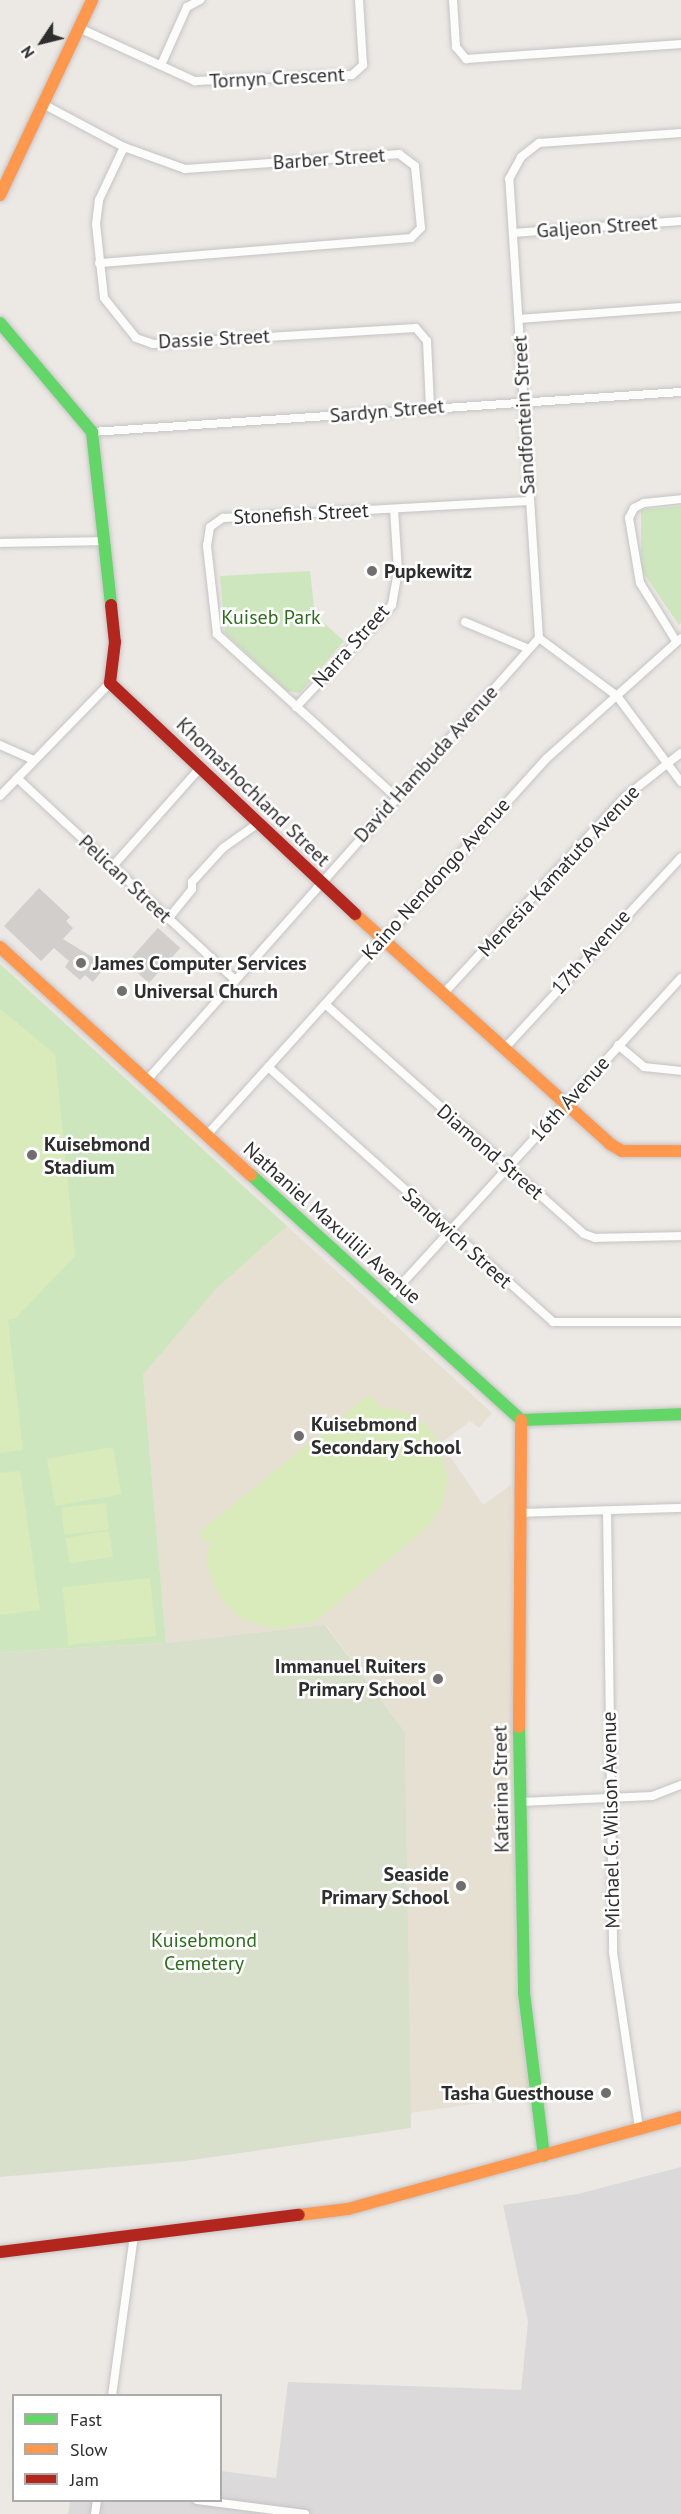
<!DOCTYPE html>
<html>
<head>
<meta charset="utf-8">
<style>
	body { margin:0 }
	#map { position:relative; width:681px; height:2514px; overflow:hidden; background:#ece8e4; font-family:"PT Sans",sans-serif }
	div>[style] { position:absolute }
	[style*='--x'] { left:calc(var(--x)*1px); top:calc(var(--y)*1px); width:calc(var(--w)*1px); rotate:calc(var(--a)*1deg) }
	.industrial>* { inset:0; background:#dcd9db }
	.education>* { inset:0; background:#e6e0d3 }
	.green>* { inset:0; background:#cee6be }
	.cemetery>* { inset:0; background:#d8e0cc }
	.pitch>* { inset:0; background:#d9eabb; transform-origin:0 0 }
	.building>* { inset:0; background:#d1cecb; transform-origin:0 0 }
	.roads { filter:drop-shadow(0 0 2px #c5c4c5) drop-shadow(0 0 2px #c5c4c5) }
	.street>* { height:8px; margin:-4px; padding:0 4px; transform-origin:4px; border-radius:4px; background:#fcfcfb }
	.fast>* { height:12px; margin:-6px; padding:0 6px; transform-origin:6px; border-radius:6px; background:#63d668 }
	.slow>* { height:12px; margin:-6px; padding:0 6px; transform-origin:6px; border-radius:6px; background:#ff974d }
	.jam>* { height:12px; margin:-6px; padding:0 6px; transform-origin:6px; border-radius:6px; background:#b3261e }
	.dots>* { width:16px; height:16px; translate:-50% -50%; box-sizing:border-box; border:3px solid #fff; border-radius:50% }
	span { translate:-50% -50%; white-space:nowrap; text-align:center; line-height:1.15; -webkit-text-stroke:5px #fff; paint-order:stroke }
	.street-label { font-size:20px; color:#2e2e2e }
	.poi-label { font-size:20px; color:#2e2e2e; font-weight:700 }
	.left { translate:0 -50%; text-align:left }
	.right { translate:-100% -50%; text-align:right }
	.park-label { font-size:20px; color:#2c6e1b }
	.legend { position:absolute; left:12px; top:2394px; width:210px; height:108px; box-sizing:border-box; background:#fff; border:2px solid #ababab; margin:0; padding:8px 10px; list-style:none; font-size:18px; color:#2e2e2e }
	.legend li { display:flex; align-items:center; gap:12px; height:30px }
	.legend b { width:30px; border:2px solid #ababab }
	.north { position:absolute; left:12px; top:12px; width:60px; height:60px; -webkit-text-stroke:4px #fff; paint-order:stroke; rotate:235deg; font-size:16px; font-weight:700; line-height:24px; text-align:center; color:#2e2e2e }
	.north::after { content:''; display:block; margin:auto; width:21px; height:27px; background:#2e2e2e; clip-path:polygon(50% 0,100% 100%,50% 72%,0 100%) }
</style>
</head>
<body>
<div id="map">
	<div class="industrial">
		<div style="clip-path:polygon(681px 2167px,681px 2514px,68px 2514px,70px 2501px,220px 2500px,221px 2471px,276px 2478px,288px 2382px,521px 2390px,528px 2322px,503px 2205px,578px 2194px)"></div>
	</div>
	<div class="education">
		<div style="clip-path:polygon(287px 1226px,492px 1413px,479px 1428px,470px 1421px,441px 1443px,483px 1505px,511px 1485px,516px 1991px,530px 2096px,410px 2113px,405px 1732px,326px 1625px,166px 1643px,143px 1375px,216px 1289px)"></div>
	</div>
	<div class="green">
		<div style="clip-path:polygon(681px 506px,681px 623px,679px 625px,641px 569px,641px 510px)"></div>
		<div style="clip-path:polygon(310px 571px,315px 615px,344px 641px,300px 693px,287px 691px,225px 633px,220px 576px)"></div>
		<div style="clip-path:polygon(0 964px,287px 1226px,216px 1289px,143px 1375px,166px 1643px,0 1652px)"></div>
	</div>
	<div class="cemetery">
		<div style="clip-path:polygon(325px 1625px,405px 1732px,411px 2128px,185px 2161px,0 2177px,0 1652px,166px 1643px)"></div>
	</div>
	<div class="pitch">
		<div style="clip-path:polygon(0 1009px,55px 1054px,75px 1256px,16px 1318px,8px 1320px,23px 1450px,0 1453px)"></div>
		<div style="clip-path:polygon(370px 1394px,379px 1406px,408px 1413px,426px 1424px,438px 1442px,448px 1479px,442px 1506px,430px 1525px,315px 1622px,273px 1629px,238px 1617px,222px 1600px,211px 1579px,206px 1559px,211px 1541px,206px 1543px,199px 1532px)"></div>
		<div style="left:113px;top:1447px;width:48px;height:67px;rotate:80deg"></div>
		<div style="clip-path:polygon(20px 1471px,40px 1610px,0 1615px,0 1473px)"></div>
		<div style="left:106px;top:1503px;width:27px;height:45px;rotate:84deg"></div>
		<div style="left:109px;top:1531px;width:26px;height:44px;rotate:81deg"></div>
		<div style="left:150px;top:1578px;width:58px;height:88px;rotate:84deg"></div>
	</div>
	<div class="building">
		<div style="clip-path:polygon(39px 888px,70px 917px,66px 921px,73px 928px,63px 939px,97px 960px,93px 965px,101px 972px,93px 982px,85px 975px,80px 980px,65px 967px,69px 961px,54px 948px,41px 961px,4px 926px)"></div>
		<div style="left:158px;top:928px;width:30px;height:47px;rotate:42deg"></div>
	</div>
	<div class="roads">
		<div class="street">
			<div style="--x:453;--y:0;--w:47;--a:86.3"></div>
			<div style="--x:456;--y:47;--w:16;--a:50"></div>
			<div style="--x:466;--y:59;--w:216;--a:-4"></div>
			<div style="--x:79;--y:28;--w:128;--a:24.6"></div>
			<div style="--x:195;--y:81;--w:157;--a:-2.2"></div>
			<div style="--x:352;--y:75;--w:15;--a:-42"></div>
			<div style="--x:363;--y:65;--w:65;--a:-93.5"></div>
			<div style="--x:161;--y:65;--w:64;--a:-65.9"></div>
			<div style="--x:187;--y:7;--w:15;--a:-28"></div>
			<div style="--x:43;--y:104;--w:92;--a:28"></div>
			<div style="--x:124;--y:147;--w:65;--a:19.8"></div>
			<div style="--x:185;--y:169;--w:215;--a:-4"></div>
			<div style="--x:399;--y:154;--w:20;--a:37"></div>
			<div style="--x:415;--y:166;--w:62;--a:84.5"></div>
			<div style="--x:421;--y:228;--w:14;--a:135"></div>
			<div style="--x:411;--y:238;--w:313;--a:175.4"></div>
			<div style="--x:124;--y:147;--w:59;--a:115.3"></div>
			<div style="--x:99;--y:200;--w:24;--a:97"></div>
			<div style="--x:96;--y:224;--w:74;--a:83.8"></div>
			<div style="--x:104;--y:298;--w:51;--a:51.3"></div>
			<div style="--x:136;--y:338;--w:18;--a:19"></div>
			<div style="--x:153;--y:344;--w:263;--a:-3.5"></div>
			<div style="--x:416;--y:328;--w:17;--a:50"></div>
			<div style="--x:427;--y:341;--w:67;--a:87.4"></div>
			<div style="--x:513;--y:233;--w:168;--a:-4.1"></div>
			<div style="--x:519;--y:319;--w:162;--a:-4.2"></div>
			<div style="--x:92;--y:432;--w:590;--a:-3.89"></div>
			<div style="--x:0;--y:543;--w:105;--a:-1.1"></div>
			<div style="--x:465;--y:622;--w:69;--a:22.9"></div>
			<div style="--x:539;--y:638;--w:460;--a:-93.7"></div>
			<div style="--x:509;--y:179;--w:25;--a:-61"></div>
			<div style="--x:521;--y:157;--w:23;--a:-38"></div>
			<div style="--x:539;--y:143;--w:142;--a:-4"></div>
			<div style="--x:539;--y:638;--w:97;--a:36.6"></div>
			<div style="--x:617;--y:696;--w:107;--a:53.3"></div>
			<div style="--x:676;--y:641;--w:68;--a:-121.8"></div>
			<div style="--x:640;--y:583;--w:66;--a:-99.6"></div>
			<div style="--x:629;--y:518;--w:11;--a:-63"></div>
			<div style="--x:634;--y:508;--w:11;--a:-27"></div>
			<div style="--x:644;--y:503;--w:37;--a:-6"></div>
			<div style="--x:296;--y:707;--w:140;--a:-46.7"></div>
			<div style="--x:392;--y:605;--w:35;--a:-80"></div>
			<div style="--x:398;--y:571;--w:62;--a:-93.7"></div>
			<div style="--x:0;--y:745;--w:37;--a:24"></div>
			<div style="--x:17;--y:778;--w:296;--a:42.8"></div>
			<div style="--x:0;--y:796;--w:158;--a:-45.8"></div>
			<div style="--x:396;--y:797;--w:242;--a:-137.7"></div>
			<div style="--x:217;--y:634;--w:89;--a:-96.5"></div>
			<div style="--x:207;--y:546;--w:19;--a:-81"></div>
			<div style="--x:210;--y:527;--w:16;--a:-35"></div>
			<div style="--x:223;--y:518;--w:306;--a:-3.2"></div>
			<div style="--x:112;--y:867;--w:131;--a:-48.4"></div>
			<div style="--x:168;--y:919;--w:38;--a:-51"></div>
			<div style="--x:192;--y:889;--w:7;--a:-90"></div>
			<div style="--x:192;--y:882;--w:46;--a:-47.6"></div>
			<div style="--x:223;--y:848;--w:42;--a:-35.2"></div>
			<div style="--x:443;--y:994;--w:268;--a:-47.3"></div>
			<div style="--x:625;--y:797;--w:71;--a:-38.2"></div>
			<div style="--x:325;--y:1004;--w:346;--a:41.6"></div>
			<div style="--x:584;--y:1234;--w:12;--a:20"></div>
			<div style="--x:595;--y:1238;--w:86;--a:-1.3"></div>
			<div style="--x:618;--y:1045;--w:34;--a:40"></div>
			<div style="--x:644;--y:1067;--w:37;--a:6"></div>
			<div style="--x:504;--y:1049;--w:261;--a:-47.3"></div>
			<div style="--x:268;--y:1067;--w:382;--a:41.8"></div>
			<div style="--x:553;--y:1322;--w:128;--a:0"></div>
			<div style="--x:147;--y:1080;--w:591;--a:-48.43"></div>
			<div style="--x:206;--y:1136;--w:509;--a:-47.95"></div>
			<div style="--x:547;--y:758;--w:180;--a:-41.8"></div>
			<div style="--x:387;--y:1300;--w:436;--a:-47.6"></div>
			<div style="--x:607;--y:1511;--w:441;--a:89.2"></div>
			<div style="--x:613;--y:1952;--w:178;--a:81.6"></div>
			<div style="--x:519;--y:1513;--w:162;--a:-1.8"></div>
			<div style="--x:521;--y:1802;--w:131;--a:-2.6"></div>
			<div style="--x:652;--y:1796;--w:31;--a:-21"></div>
			<div style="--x:112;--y:2396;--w:162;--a:-82.2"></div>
			<div style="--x:197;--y:2500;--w:109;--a:7.4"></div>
			<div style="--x:95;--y:2514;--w:14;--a:-82"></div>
		</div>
		<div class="fast">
			<div style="--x:0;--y:323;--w:143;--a:49.8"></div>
			<div style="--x:92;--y:432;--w:174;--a:83.7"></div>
			<div style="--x:251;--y:1175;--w:365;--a:42.2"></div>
			<div style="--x:521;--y:1420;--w:160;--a:-2.1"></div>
			<div style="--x:519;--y:1727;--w:266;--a:88.9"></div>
			<div style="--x:524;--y:1993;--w:164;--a:83"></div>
		</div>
		<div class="slow">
			<div style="--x:0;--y:195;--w:216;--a:-64.7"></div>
			<div style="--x:355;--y:914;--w:343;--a:42"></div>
			<div style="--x:610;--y:1144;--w:14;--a:30"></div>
			<div style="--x:622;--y:1151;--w:59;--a:0"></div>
			<div style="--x:0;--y:947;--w:339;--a:42.3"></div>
			<div style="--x:519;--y:1727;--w:307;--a:-89.6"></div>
			<div style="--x:299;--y:2215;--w:49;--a:-7"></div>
			<div style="--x:348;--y:2209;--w:345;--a:-15.4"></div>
		</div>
		<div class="jam">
			<div style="--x:111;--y:605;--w:37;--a:84"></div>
			<div style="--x:115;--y:642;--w:41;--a:97"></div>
			<div style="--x:110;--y:683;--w:337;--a:43.3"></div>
			<div style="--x:0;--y:2252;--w:301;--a:-7.1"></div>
		</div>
	</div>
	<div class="dots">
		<div style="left:372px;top:571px;background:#706f6e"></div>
		<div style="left:81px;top:963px;background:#706f6e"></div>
		<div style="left:122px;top:991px;background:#706f6e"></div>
		<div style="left:32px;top:1155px;background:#706f6e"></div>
		<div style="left:299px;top:1436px;background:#706f6e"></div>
		<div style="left:438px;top:1679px;background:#706f6e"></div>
		<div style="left:461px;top:1886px;background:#706f6e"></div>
		<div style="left:606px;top:2093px;background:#706f6e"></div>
	</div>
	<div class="street-label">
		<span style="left:277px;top:78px;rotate:-3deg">Tornyn Crescent</span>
		<span style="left:329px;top:159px;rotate:-4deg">Barber Street</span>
		<span style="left:597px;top:227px;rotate:-4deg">Galjeon Street</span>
		<span style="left:214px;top:339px;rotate:-3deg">Dassie Street</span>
		<span style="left:387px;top:411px;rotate:-5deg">Sardyn Street</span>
		<span style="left:524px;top:415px;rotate:-93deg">Sandfontein Street</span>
		<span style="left:301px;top:514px;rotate:-3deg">Stonefish Street</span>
		<span style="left:351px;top:646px;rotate:-48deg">Narra Street</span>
		<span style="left:426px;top:764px;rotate:-48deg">David Hambuda Avenue</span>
		<span style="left:253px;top:792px;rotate:44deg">Khomashochland Street</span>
		<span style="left:559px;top:871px;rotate:-47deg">Menesia Kamatuto Avenue</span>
		<span style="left:125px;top:879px;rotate:43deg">Pelican Street</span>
		<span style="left:436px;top:879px;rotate:-48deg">Kaino Nendongo Avenue</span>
		<span style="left:591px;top:952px;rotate:-48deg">17th Avenue</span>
		<span style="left:570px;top:1099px;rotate:-48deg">16th Avenue</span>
		<span style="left:490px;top:1152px;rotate:41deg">Diamond Street</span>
		<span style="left:332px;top:1223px;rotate:42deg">Nathaniel Maxuilili Avenue</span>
		<span style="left:457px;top:1238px;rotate:42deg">Sandwich Street</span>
		<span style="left:501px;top:1789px;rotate:-91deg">Katarina Street</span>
		<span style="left:611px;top:1820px;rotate:-91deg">Michael G. Wilson Avenue</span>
	</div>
	<div class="poi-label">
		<span class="left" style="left:384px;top:571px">Pupkewitz</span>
		<span class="left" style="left:93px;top:963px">James Computer Services</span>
		<span class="left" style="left:134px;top:991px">Universal Church</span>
		<span class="left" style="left:44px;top:1156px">Kuisebmond<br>Stadium</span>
		<span class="left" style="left:311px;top:1436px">Kuisebmond<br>Secondary School</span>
		<span class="right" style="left:426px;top:1678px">Immanuel Ruiters<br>Primary School</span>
		<span class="right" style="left:449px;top:1886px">Seaside<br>Primary School</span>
		<span class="right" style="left:594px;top:2093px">Tasha Guesthouse</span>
	</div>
	<div class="park-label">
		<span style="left:271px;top:617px">Kuiseb Park</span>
		<span style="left:204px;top:1952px">Kuisebmond<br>Cemetery</span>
	</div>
	<ul class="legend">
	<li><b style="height:8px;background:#63d668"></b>Fast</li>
	<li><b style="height:8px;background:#ff974d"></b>Slow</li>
	<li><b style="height:8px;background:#b3261e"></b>Jam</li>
	</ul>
	<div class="north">N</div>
</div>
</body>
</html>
